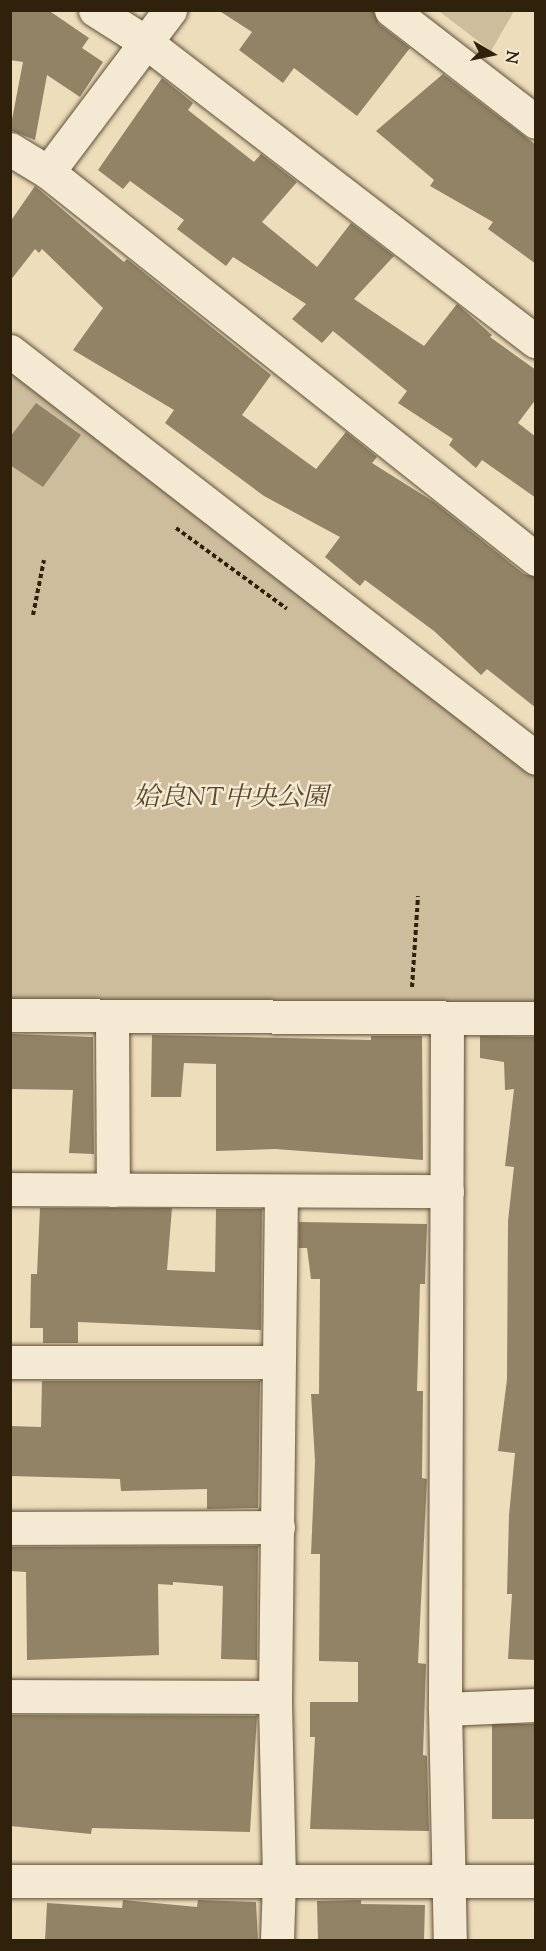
<!DOCTYPE html>
<html>
<head>
<meta charset="utf-8">
<style>
	body { margin:0 }
	#map { position:relative; width:546px; height:1951px; overflow:hidden; background:#eeddba; font-family:"Sorts Mill Goudy","Noto Serif JP",serif }
	div>[style] { position:absolute }
	[style*='--x'] { left:calc(var(--x)*1px); top:calc(var(--y)*1px); width:calc(var(--w)*1px); rotate:calc(var(--a)*1deg) }
	.green>* { inset:0; background:#cebd9c }
	.building>* { inset:0; background:#928366; transform-origin:0 0 }
	.path>* { height:4px; margin-top:-2px; transform-origin:0; background:repeating-linear-gradient(90deg,#2f210c 0 4.5px,transparent 0 7.5px) }
	.roads { filter:drop-shadow(0 0 2px #5f5038) drop-shadow(0 0 2px #5f5038) }
	.minor>* { height:33px; margin:-16.5px; padding:0 16.5px; transform-origin:16.5px; border-radius:16.5px; background:#f4e9d2 }
	span { translate:-50% -50%; white-space:nowrap; text-align:center; line-height:1.15; -webkit-text-stroke:5px #f4e9d2; paint-order:stroke }
	.park-label { font-size:26px; color:#574830; font-style:italic }
	.frame { position:absolute; inset:0; border:12px solid #2f210c; pointer-events:none }
	.north { position:absolute; left:462px; top:24px; width:60px; height:60px; -webkit-text-stroke:4px #f4e9d2; paint-order:stroke; rotate:99deg; font-size:16px; font-weight:700; line-height:24px; text-align:center; color:#2f210c }
	.north::after { content:''; display:block; margin:auto; width:21px; height:27px; background:#2f210c; clip-path:polygon(50% 0,100% 100%,50% 72%,0 100%) }
</style>
</head>
<body>
<div id="map">
	<div class="green">
		<div style="clip-path:polygon(439px 11px,514px 11px,491px 51px)"></div>
		<div style="clip-path:polygon(10px 362px,535px 758px,535px 1018px,11px 1015px)"></div>
	</div>
	<div class="building">
		<div style="clip-path:polygon(10px 10px,48px 10px,89px 38px,82px 48px,103px 62px,80px 97px,47px 75px,35px 140px,10px 130px,23px 62px,10px 60px)"></div>
		<div style="clip-path:polygon(218px 10px,373px 10px,379px 24px,410px 48px,357px 116px,294px 68px,283px 83px,239px 50px,252px 32px)"></div>
		<div style="clip-path:polygon(443px 74px,536px 145px,536px 264px,488px 229px,493px 222px,430px 186px,434px 180px,376px 131px)"></div>
		<div style="clip-path:polygon(162px 78px,193px 103px,188px 110px,254px 162px,261px 154px,297px 182px,262px 222px,317px 267px,351px 223px,394px 256px,354px 299px,424px 346px,457px 304px,492px 335px,490px 337px,536px 370px,536px 399px,518px 423px,536px 437px,536px 498px,482px 460px,476px 468px,449px 445px,453px 439px,398px 403px,407px 391px,333px 331px,322px 343px,292px 319px,306px 304px,233px 257px,226px 266px,177px 229px,184px 220px,130px 181px,123px 189px,98px 170px)"></div>
		<div style="clip-path:polygon(35px 186px,124px 262px,127px 259px,271px 375px,242px 415px,316px 469px,346px 432px,377px 457px,372px 463px,434px 502px,524px 574px,536px 577px,536px 708px,487px 669px,481px 675px,434px 631px,365px 580px,360px 586px,325px 557px,340px 537px,264px 496px,165px 423px,174px 410px,73px 350px,103px 308px,42px 249px,39px 253px,35px 249px,10px 281px,10px 222px)"></div>
		<div style="clip-path:polygon(36px 403px,81px 435px,43px 487px,10px 465px,10px 437px)"></div>
		<div style="clip-path:polygon(10px 1034px,93px 1037px,94px 1154px,69px 1153px,73px 1090px,10px 1089px)"></div>
		<div style="clip-path:polygon(152px 1035px,371px 1040px,371px 1036px,422px 1036px,423px 1160px,275px 1149px,216px 1151px,216px 1064px,184px 1063px,181px 1097px,151px 1097px)"></div>
		<div style="clip-path:polygon(480px 1036px,536px 1037px,536px 1660px,508px 1659px,512px 1594px,507px 1594px,509px 1515px,515px 1453px,498px 1451px,507px 1379px,508px 1221px,514px 1167px,505px 1166px,514px 1089px,505px 1090px,504px 1062px,480px 1058px)"></div>
		<div style="clip-path:polygon(40px 1208px,172px 1208px,167px 1270px,215px 1272px,216px 1209px,262px 1209px,261px 1330px,78px 1322px,78px 1343px,43px 1343px,43px 1328px,30px 1328px,31px 1274px,37px 1274px)"></div>
		<div style="clip-path:polygon(299px 1222px,427px 1224px,425px 1284px,420px 1284px,417px 1391px,423px 1391px,422px 1478px,427px 1479px,418px 1663px,426px 1664px,423px 1755px,427px 1756px,429px 1831px,310px 1829px,315px 1737px,310px 1737px,310px 1702px,358px 1702px,358px 1662px,319px 1661px,320px 1554px,311px 1554px,315px 1461px,311px 1394px,319px 1394px,320px 1279px,311px 1279px,307px 1248px,299px 1248px)"></div>
		<div style="clip-path:polygon(42px 1381px,260px 1381px,258px 1508px,207px 1509px,207px 1489px,121px 1491px,120px 1479px,10px 1476px,10px 1426px,41px 1427px)"></div>
		<div style="clip-path:polygon(258px 1546px,257px 1660px,221px 1659px,223px 1586px,173px 1582px,173px 1585px,158px 1584px,159px 1655px,27px 1660px,26px 1572px,10px 1571px,10px 1547px)"></div>
		<div style="clip-path:polygon(10px 1715px,257px 1716px,250px 1832px,92px 1828px,91px 1834px,10px 1826px)"></div>
		<div style="left:536px;top:1724px;width:95px;height:44px;rotate:90deg"></div>
		<div style="clip-path:polygon(123px 1900px,197px 1907px,198px 1900px,256px 1902px,258px 1941px,45px 1941px,47px 1903px,122px 1908px)"></div>
		<div style="clip-path:polygon(361px 1900px,361px 1904px,425px 1905px,424px 1941px,318px 1941px,317px 1901px)"></div>
	</div>
	<div class="path">
		<div style="--x:176;--y:528;--w:137;--a:36.1"></div>
		<div style="--x:33;--y:615;--w:56;--a:-78.7"></div>
		<div style="--x:412;--y:987;--w:91;--a:-86.2"></div>
	</div>
	<div class="roads">
		<div class="minor">
			<div style="--x:95;--y:10;--w:62;--a:32.4"></div>
			<div style="--x:147;--y:43;--w:490;--a:37.5"></div>
			<div style="--x:391;--y:10;--w:183;--a:37.7"></div>
			<div style="--x:10;--y:149;--w:44;--a:31.2"></div>
			<div style="--x:48;--y:172;--w:623;--a:38.42"></div>
			<div style="--x:48;--y:172;--w:203;--a:-53"></div>
			<div style="--x:10;--y:351;--w:665;--a:37.73"></div>
			<div style="--x:10;--y:1015;--w:526;--a:0.33"></div>
			<div style="--x:112;--y:1017;--w:173;--a:89.7"></div>
			<div style="--x:447;--y:1018;--w:691;--a:90.17"></div>
			<div style="--x:445;--y:1709;--w:231;--a:88.8"></div>
			<div style="--x:10;--y:1189;--w:437;--a:0.3"></div>
			<div style="--x:10;--y:1362;--w:267;--a:0"></div>
			<div style="--x:10;--y:1528;--w:268;--a:-0.2"></div>
			<div style="--x:10;--y:1696;--w:265;--a:0.2"></div>
			<div style="--x:445;--y:1709;--w:91;--a:-2.5"></div>
			<div style="--x:10;--y:1881;--w:526;--a:0"></div>
			<div style="--x:277;--y:1940;--w:61;--a:-88.1"></div>
			<div style="--x:279;--y:1879;--w:182;--a:-91.3"></div>
			<div style="--x:275;--y:1697;--w:506;--a:-89.32"></div>
		</div>
	</div>
	<div class="park-label">
		<span style="left:231px;top:799px">姶良NT中央公園</span>
	</div>
	<div class="frame"></div>
	<div class="north">N</div>
</div>
</body>
</html>
